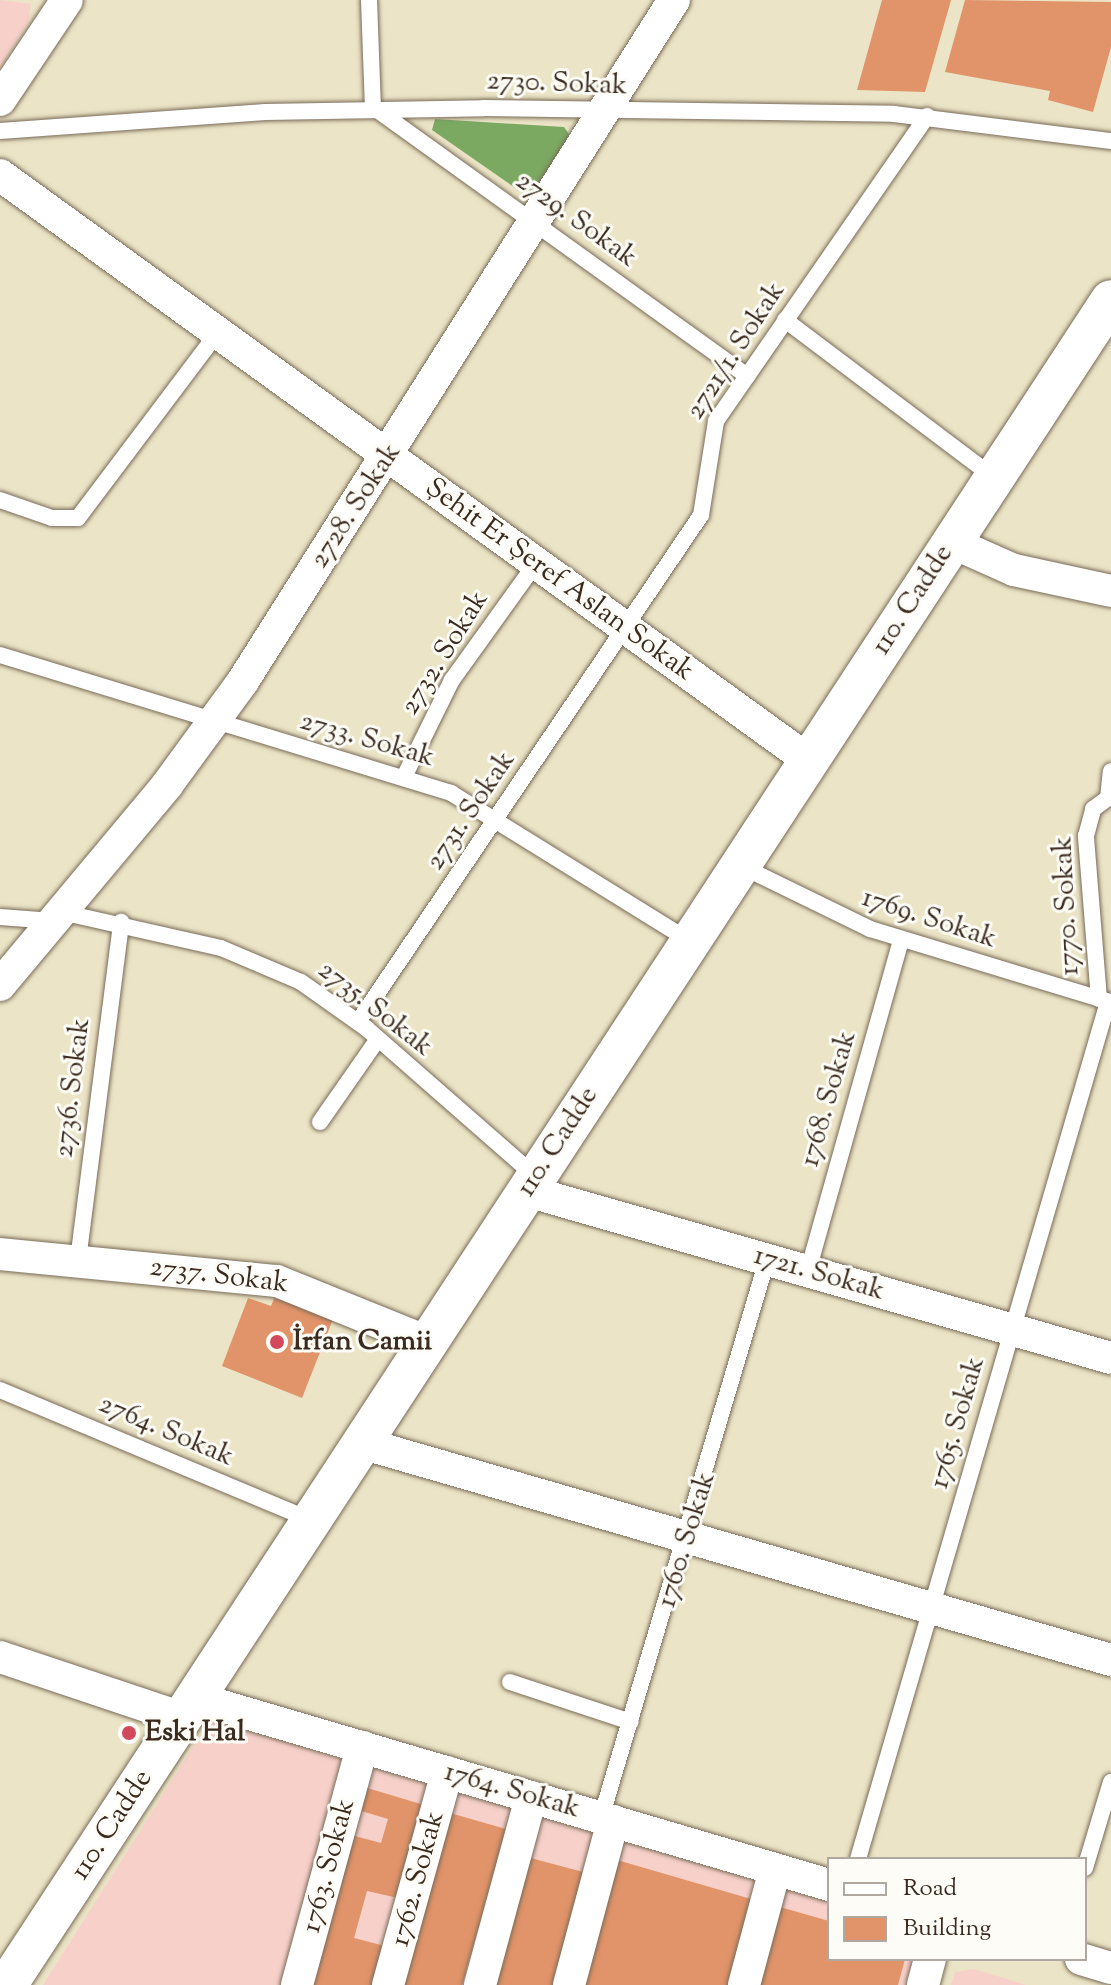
<!DOCTYPE html>
<html>
<head>
<meta charset="utf-8">
<style>
	body { margin:0 }
	#map { position:relative; width:1111px; height:1985px; overflow:hidden; background:#ece4c6; font-family:"Sorts Mill Goudy",serif }
	div>[style] { position:absolute }
	[style*='--x'] { left:calc(var(--x)*1px); top:calc(var(--y)*1px); width:calc(var(--w)*1px); rotate:calc(var(--a)*1deg) }
	.built>* { inset:0; background:#f7d0ca }
	.forest>* { inset:0; background:#7ba962 }
	.building>* { inset:0; background:#e19369; transform-origin:0 0 }
	.roads { filter:drop-shadow(0 0 2px #796b59) drop-shadow(0 0 2px #796b59) }
	.service>* { height:16px; margin:-8px; padding:0 8px; transform-origin:8px; border-radius:8px; background:#fff }
	.minor>* { height:32px; margin:-16px; padding:0 16px; transform-origin:16px; border-radius:16px; background:#fff }
	.tertiary>* { height:40px; margin:-20px; padding:0 20px; transform-origin:20px; border-radius:20px; background:#fff }
	.dots>* { width:22px; height:22px; translate:-50% -50%; box-sizing:border-box; border:4px solid #fdfcf7; border-radius:50% }
	span { translate:-50% -50%; white-space:nowrap; text-align:center; line-height:1.15; -webkit-text-stroke:6px #fdfcf7; paint-order:stroke }
	.street-label { font-size:28px; color:#3b2a1e }
	.poi-label { font-size:28px; color:#3b2a1e; font-weight:700 }
	.left { translate:0 -50%; text-align:left }
	.legend { position:absolute; left:827px; top:1857px; width:260px; height:104px; box-sizing:border-box; background:#fdfcf7; border:2px solid #afa8a0; margin:0; padding:10px 14px; list-style:none; font-size:24px; color:#3b2a1e }
	.legend li { display:flex; align-items:center; gap:16px; height:40px }
	.legend b { width:40px; border:2px solid #afa8a0 }
</style>
</head>
<body>
<div id="map">
	<div class="built">
		<div style="clip-path:polygon(0 0,31px 4px,28px 23px,0 67px)"></div>
		<div style="clip-path:polygon(210px 1720px,829px 1902px,829px 1959px,917px 1959px,910px 1985px,43px 1985px)"></div>
		<div style="clip-path:polygon(974px 1969px,1026px 1985px,951px 1985px,955px 1972px)"></div>
	</div>
	<div class="forest">
		<div style="clip-path:polygon(435px 119px,564px 127px,571px 137px,531px 199px,432px 130px)"></div>
	</div>
	<div class="building">
		<div style="clip-path:polygon(882px 0,951px 0,925px 92px,857px 90px)"></div>
		<div style="clip-path:polygon(965px 0,1111px 2px,1111px 47px,1093px 112px,1048px 100px,1050px 91px,945px 72px)"></div>
		<div style="clip-path:polygon(275px 1296px,333px 1319px,302px 1398px,222px 1366px,248px 1298px,271px 1306px)"></div>
		<div style="clip-path:polygon(364px 1787px,424px 1805px,398px 1898px,367px 1891px,354px 1938px,385px 1946px,374px 1985px,308px 1985px,351px 1835px,381px 1843px,388px 1819px,358px 1810px)"></div>
		<div style="left:450px;top:1813px;width:59px;height:179px;rotate:16deg"></div>
		<div style="left:527px;top:1857px;width:60px;height:133px;rotate:15deg"></div>
		<div style="clip-path:polygon(617px 1860px,751px 1899px,728px 1985px,583px 1985px)"></div>
		<div style="clip-path:polygon(780px 1907px,829px 1921px,829px 1959px,905px 1959px,898px 1985px,759px 1985px)"></div>
	</div>
	<div class="roads">
		<div class="service">
			<div style="--x:369;--y:0;--w:107;--a:87.9"></div>
			<div style="--x:373;--y:107;--w:461;--a:35.7"></div>
			<div style="--x:0;--y:131;--w:266;--a:-4.1"></div>
			<div style="--x:265;--y:112;--w:219;--a:-1"></div>
			<div style="--x:484;--y:108;--w:410;--a:0.8"></div>
			<div style="--x:894;--y:114;--w:219;--a:7.1"></div>
			<div style="--x:785;--y:320;--w:261;--a:37"></div>
			<div style="--x:0;--y:500;--w:55;--a:19.1"></div>
			<div style="--x:52;--y:518;--w:26;--a:0"></div>
			<div style="--x:78;--y:518;--w:233;--a:-53"></div>
			<div style="--x:0;--y:655;--w:472;--a:17"></div>
			<div style="--x:451;--y:793;--w:281;--a:31.8"></div>
			<div style="--x:405;--y:775;--w:106;--a:-63.7"></div>
			<div style="--x:452;--y:680;--w:144;--a:-54.3"></div>
			<div style="--x:739;--y:865;--w:146;--a:26"></div>
			<div style="--x:870;--y:929;--w:252;--a:16.9"></div>
			<div style="--x:61;--y:912;--w:164;--a:12.7"></div>
			<div style="--x:221;--y:948;--w:87;--a:23"></div>
			<div style="--x:301;--y:982;--w:80;--a:35.3"></div>
			<div style="--x:366;--y:1028;--w:226;--a:41.2"></div>
			<div style="--x:0;--y:917;--w:53;--a:4.3"></div>
			<div style="--x:1099;--y:999;--w:164;--a:-94.6"></div>
			<div style="--x:1086;--y:836;--w:28;--a:-75"></div>
			<div style="--x:1093;--y:809;--w:19;--a:-36"></div>
			<div style="--x:1108;--y:798;--w:27;--a:-84"></div>
			<div style="--x:358;--y:1022;--w:612;--a:-55.92"></div>
			<div style="--x:701;--y:515;--w:95;--a:-80.9"></div>
			<div style="--x:716;--y:421;--w:371;--a:-55.3"></div>
			<div style="--x:320;--y:1122;--w:101;--a:-55.1"></div>
			<div style="--x:78;--y:1260;--w:341;--a:-82.7"></div>
			<div style="--x:808;--y:1271;--w:344;--a:-74.3"></div>
			<div style="--x:0;--y:1390;--w:337;--a:22.7"></div>
			<div style="--x:510;--y:1682;--w:127;--a:18.3"></div>
			<div style="--x:601;--y:1818;--w:582;--a:-73.43"></div>
			<div style="--x:858;--y:1859;--w:893;--a:-73.74"></div>
			<div style="--x:1085;--y:1868;--w:90;--a:-73.2"></div>
		</div>
		<div class="minor">
			<div style="--x:0;--y:100;--w:120;--a:-56.2"></div>
			<div style="--x:0;--y:175;--w:998;--a:35.9"></div>
			<div style="--x:951;--y:542;--w:69;--a:24"></div>
			<div style="--x:1014;--y:570;--w:99;--a:12.2"></div>
			<div style="--x:0;--y:985;--w:261;--a:-50.1"></div>
			<div style="--x:167;--y:785;--w:129;--a:-53.8"></div>
			<div style="--x:243;--y:681;--w:806;--a:-57.67"></div>
			<div style="--x:527;--y:1191;--w:607;--a:15.96"></div>
			<div style="--x:0;--y:1254;--w:278;--a:5.6"></div>
			<div style="--x:277;--y:1281;--w:163;--a:22"></div>
			<div style="--x:361;--y:1443;--w:781;--a:16.14"></div>
			<div style="--x:0;--y:1657;--w:192;--a:18.5"></div>
			<div style="--x:195;--y:1698;--w:661;--a:16.43"></div>
			<div style="--x:1081;--y:1959;--w:31;--a:17"></div>
			<div style="--x:297;--y:1985;--w:247;--a:-74.7"></div>
			<div style="--x:388;--y:1985;--w:221;--a:-74.5"></div>
			<div style="--x:480;--y:1985;--w:195;--a:-74.8"></div>
			<div style="--x:569;--y:1985;--w:170;--a:-75"></div>
			<div style="--x:744;--y:1985;--w:120;--a:-75"></div>
			<div style="--x:923;--y:1985;--w:27;--a:-75"></div>
		</div>
		<div class="tertiary">
			<div style="--x:7;--y:1985;--w:2014;--a:-56.77"></div>
		</div>
	</div>
	<div class="dots">
		<div style="left:277px;top:1342px;background:#d1495b"></div>
		<div style="left:129px;top:1733px;background:#d1495b"></div>
	</div>
	<div class="street-label">
		<span style="left:557px;top:84px;rotate:2deg">2730. Sokak</span>
		<span style="left:576px;top:220px;rotate:36deg">2729. Sokak</span>
		<span style="left:736px;top:351px;rotate:-57deg">2721/1. Sokak</span>
		<span style="left:356px;top:506px;rotate:-57deg">2728. Sokak</span>
		<span style="left:559px;top:580px;rotate:36deg">Şehit Er Şeref Aslan Sokak</span>
		<span style="left:913px;top:600px;rotate:-57deg">110. Cadde</span>
		<span style="left:445px;top:653px;rotate:-58deg">2732. Sokak</span>
		<span style="left:367px;top:740px;rotate:16deg">2733. Sokak</span>
		<span style="left:471px;top:811px;rotate:-56deg">2731. Sokak</span>
		<span style="left:1067px;top:906px;rotate:-93deg">1770. Sokak</span>
		<span style="left:929px;top:919px;rotate:18deg">1769. Sokak</span>
		<span style="left:375px;top:1009px;rotate:38deg">2735. Sokak</span>
		<span style="left:73px;top:1088px;rotate:-83deg">2736. Sokak</span>
		<span style="left:829px;top:1099px;rotate:-74deg">1768. Sokak</span>
		<span style="left:558px;top:1142px;rotate:-57deg">110. Cadde</span>
		<span style="left:819px;top:1274px;rotate:16deg">1721. Sokak</span>
		<span style="left:219px;top:1276px;rotate:7deg">2737. Sokak</span>
		<span style="left:958px;top:1423px;rotate:-74deg">1765. Sokak</span>
		<span style="left:166px;top:1431px;rotate:23deg">2764. Sokak</span>
		<span style="left:687px;top:1540px;rotate:-73deg">1760. Sokak</span>
		<span style="left:512px;top:1791px;rotate:16deg">1764. Sokak</span>
		<span style="left:112px;top:1825px;rotate:-57deg">110. Cadde</span>
		<span style="left:329px;top:1866px;rotate:-75deg">1763. Sokak</span>
		<span style="left:418px;top:1879px;rotate:-75deg">1762. Sokak</span>
	</div>
	<div class="poi-label">
		<span class="left" style="left:293px;top:1342px">İrfan Camii</span>
		<span class="left" style="left:145px;top:1733px">Eski Hal</span>
	</div>
	<ul class="legend">
	<li><b style="height:10px;background:#fff"></b>Road</li>
	<li><b style="height:22px;background:#e19369"></b>Building</li>
	</ul>
</div>
</body>
</html>
